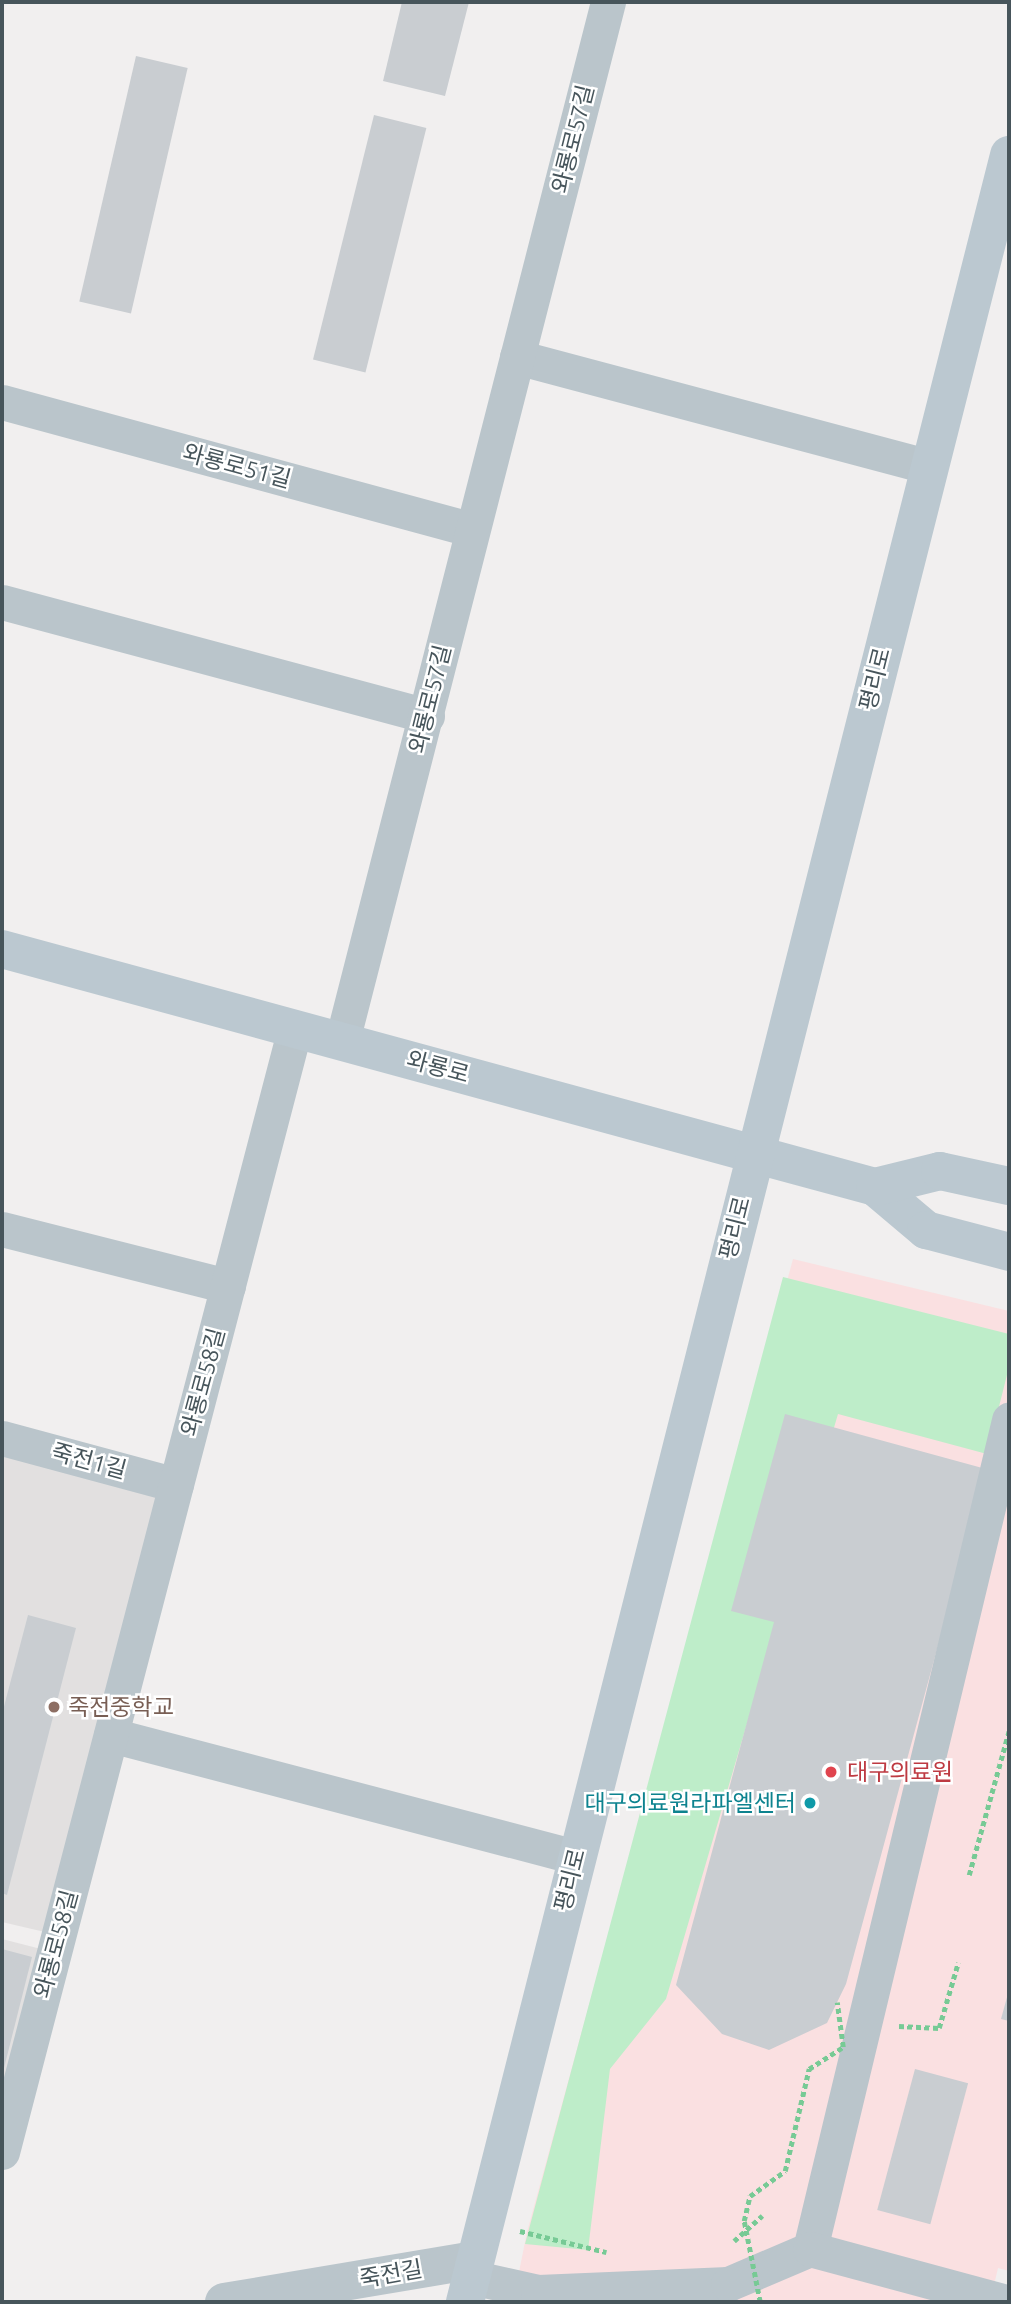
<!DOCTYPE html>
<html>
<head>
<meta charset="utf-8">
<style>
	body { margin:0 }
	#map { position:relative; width:1011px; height:2304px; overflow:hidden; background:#f1efef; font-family:Ubuntu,"Noto Sans KR",sans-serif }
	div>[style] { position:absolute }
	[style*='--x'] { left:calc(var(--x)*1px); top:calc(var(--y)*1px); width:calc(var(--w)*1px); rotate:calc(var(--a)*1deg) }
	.education>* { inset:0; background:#e2e0e0 }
	.medical>* { inset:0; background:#fae0e1 }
	.green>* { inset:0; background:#beedc9 }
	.building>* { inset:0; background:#c9cdd1; transform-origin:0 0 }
	.path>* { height:4.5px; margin-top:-2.25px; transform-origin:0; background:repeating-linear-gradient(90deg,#77ca95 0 5px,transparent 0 8.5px) }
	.minor>* { height:35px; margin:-17.5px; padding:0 17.5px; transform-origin:17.5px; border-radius:17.5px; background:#bac5cb }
	.tertiary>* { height:38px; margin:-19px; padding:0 19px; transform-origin:19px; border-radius:19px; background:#bac5cb }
	.secondary>* { height:38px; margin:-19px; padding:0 19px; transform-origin:19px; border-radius:19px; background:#bbc8d0 }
	.path-bridge>* { height:4.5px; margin-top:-2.25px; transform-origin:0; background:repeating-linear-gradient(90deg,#77ca95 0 5px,transparent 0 8.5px) }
	.dots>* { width:19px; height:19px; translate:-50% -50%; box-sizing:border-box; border:4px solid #fff; border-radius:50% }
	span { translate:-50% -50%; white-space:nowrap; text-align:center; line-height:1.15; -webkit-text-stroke:5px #fff; paint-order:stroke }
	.street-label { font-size:23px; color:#47555b }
	.education-label { font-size:23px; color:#785e54 }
	.left { translate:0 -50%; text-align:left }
	.health-label { font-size:23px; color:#be3a42 }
	.culture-label { font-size:23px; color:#0d838f }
	.right { translate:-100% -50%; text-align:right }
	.frame { position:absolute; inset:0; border:4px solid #47555b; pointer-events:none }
</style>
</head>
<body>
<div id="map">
	<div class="education">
		<div style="clip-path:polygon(2px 1449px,159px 1492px,49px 1933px,2px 1922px)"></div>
		<div style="clip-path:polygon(2px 1939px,45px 1950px,2px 2116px)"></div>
	</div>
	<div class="medical">
		<div style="clip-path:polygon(793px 1259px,1009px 1311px,1009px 2271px,998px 2268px,990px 2302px,513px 2302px,527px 2232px)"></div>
	</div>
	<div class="green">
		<div style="clip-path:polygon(783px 1277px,1009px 1334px,1009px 1367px,987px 1454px,838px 1414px,666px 1999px,610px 2069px,588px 2250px,525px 2244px)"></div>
	</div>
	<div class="building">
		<div style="clip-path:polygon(402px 2px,469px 2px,445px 96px,383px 81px)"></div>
		<div style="left:136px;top:56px;width:53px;height:252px;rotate:13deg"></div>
		<div style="left:374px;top:115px;width:54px;height:252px;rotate:14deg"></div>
		<div style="clip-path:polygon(785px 1414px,986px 1469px,846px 1984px,827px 2023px,769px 2050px,722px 2034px,676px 1985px,774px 1622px,731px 1611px)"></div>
		<div style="clip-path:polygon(28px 1615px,76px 1628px,7px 1895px,2px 1893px,2px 1714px)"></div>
		<div style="clip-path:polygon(2px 1949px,32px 1957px,3px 2072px,2px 2072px)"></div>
		<div style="clip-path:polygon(1009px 1990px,1009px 2021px,1001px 2019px)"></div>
		<div style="left:915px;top:2069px;width:55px;height:146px;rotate:15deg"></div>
	</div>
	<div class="path">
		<div style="--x:969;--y:1875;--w:149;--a:-74.5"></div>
		<div style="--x:899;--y:2026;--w:40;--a:2.9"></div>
		<div style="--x:939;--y:2028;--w:68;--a:-73.7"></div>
		<div style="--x:520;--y:2231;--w:89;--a:13.7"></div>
		<div style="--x:734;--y:2241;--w:38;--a:-42"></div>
	</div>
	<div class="minor">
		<div style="--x:517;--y:357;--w:426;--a:14.9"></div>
		<div style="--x:2;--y:402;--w:487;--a:15.2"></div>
		<div style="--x:2;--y:602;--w:440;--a:15"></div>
		<div style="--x:342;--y:1041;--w:1073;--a:-75.64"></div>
		<div style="--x:2;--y:1229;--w:233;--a:14.2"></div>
		<div style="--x:2;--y:1438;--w:180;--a:15.1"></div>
		<div style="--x:111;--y:1735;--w:481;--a:14.7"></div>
		<div style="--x:2;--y:2152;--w:1162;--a:-75.39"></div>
		<div style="--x:810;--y:2249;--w:853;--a:-76.5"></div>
		<div style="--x:471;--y:2277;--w:69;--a:12.6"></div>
		<div style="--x:538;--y:2292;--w:190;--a:-2.4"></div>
		<div style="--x:728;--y:2284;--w:89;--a:-23.1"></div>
		<div style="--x:810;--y:2249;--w:203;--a:15.1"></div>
	</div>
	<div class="tertiary">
		<div style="--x:224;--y:2302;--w:254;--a:-9.5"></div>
	</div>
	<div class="secondary">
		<div style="--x:2;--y:949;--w:905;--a:15.25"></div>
		<div style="--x:875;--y:1187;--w:67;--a:40.1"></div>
		<div style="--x:926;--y:1230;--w:86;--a:14.8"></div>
		<div style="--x:875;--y:1187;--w:67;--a:-13.8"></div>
		<div style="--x:940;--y:1171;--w:71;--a:12.3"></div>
		<div style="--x:465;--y:2302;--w:2215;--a:-75.78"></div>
	</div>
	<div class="path-bridge">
		<div style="--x:760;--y:2302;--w:83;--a:-101.2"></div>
		<div style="--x:744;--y:2221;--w:26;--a:-77"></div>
		<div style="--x:750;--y:2196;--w:43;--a:-35.5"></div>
		<div style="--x:785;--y:2171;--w:105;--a:-76.8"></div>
		<div style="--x:809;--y:2069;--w:40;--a:-32.9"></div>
		<div style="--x:843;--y:2047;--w:45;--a:-97.6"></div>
	</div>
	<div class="dots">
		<div style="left:54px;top:1707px;background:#8d6e63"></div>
		<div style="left:831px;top:1772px;background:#e0444e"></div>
		<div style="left:810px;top:1803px;background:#0f9aa8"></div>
	</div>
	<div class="street-label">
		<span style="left:573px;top:139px;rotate:-76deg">와룡로57길</span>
		<span style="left:237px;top:466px;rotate:15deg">와룡로51길</span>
		<span style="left:875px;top:679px;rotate:-76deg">평리로</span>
		<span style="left:430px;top:699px;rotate:-76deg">와룡로57길</span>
		<span style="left:438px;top:1067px;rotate:15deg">와룡로</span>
		<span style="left:735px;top:1228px;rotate:-76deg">평리로</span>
		<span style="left:203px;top:1382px;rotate:-75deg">와룡로58길</span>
		<span style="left:89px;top:1461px;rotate:15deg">죽전1길</span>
		<span style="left:570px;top:1880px;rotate:-76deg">평리로</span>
		<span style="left:56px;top:1944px;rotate:-75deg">와룡로58길</span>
		<span style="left:391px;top:2274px;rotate:-10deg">죽전길</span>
	</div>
	<div class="education-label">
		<span class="left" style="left:68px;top:1707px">죽전중학교</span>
	</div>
	<div class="health-label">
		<span class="left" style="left:847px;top:1772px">대구의료원</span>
	</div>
	<div class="culture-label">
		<span class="right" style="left:796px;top:1803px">대구의료원라파엘센터</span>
	</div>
	<div class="frame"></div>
</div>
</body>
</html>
